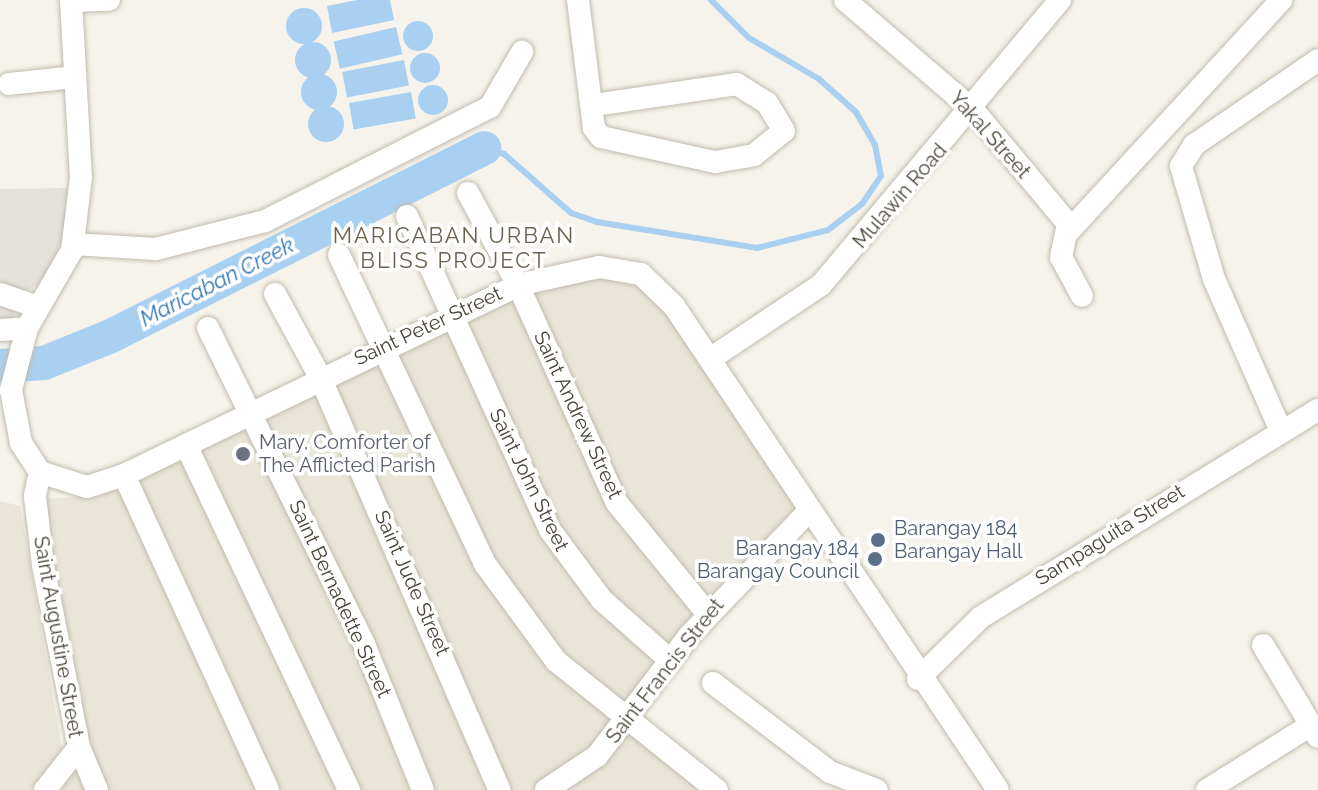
<!DOCTYPE html>
<html>
<head>
<meta charset="utf-8">
<style>
	body { margin:0 }
	#map { position:relative; width:1318px; height:790px; overflow:hidden; background:#f5f3eb; font-family:Raleway,sans-serif }
	div>[style] { position:absolute }
	[style*='--x'] { left:calc(var(--x)*1px); top:calc(var(--y)*1px); width:calc(var(--w)*1px); rotate:calc(var(--a)*1deg) }
	.residential>* { inset:0; background:#e9e5d9 }
	.industrial>* { inset:0; background:#e5e2dc }
	.water>* { inset:0; background:#a9d0f0; transform-origin:0 0 }
	.round { border-radius:50% }
	.stream>* { height:6px; margin:-3px; padding:0 3px; transform-origin:3px; border-radius:3px; background:#a9d0f0 }
	.river>* { height:34px; margin:-17px; padding:0 17px; transform-origin:17px; border-radius:17px; background:#a9d0f0 }
	.roads { filter:drop-shadow(0 0 2px #c1bbae) drop-shadow(0 0 2px #c1bbae) }
	.minor>* { height:22px; margin:-11px; padding:0 11px; transform-origin:11px; border-radius:11px; background:#fff }
	.dots>* { width:22px; height:22px; translate:-50% -50%; box-sizing:border-box; border:4px solid #fff; border-radius:50% }
	span { translate:-50% -50%; white-space:nowrap; text-align:center; line-height:1.15; -webkit-text-stroke:7px #fff; paint-order:stroke }
	.street-label { font-size:20px; color:#4a4439 }
	.worship-label { font-size:20px; color:#5b616d }
	.left { translate:0 -50%; text-align:left }
	.service-label { font-size:20px; color:#4e5e75 }
	.right { translate:-100% -50%; text-align:right }
	.neighbourhood-label { font-size:22px; color:#6c6250; letter-spacing:2px }
	.water-label { font-size:22px; color:#3278b5; font-style:italic }
</style>
</head>
<body>
<div id="map">
	<div class="residential">
		<div style="clip-path:polygon(607px 277px,647px 290px,668px 315px,809px 521px,773px 547px,638px 718px,730px 790px,57px 790px,90px 748px,41px 499px,102px 496px,450px 324px,519px 295px)"></div>
		<div style="clip-path:polygon(0 501px,20px 506px,62px 749px,30px 790px,0 790px)"></div>
	</div>
	<div class="industrial">
		<div style="clip-path:polygon(68px 188px,62px 244px,41px 284px,25px 291px,12px 319px,0 323px,0 189px)"></div>
	</div>
	<div class="water">
		<div style="clip-path:polygon(357px 0,390px 0,394px 20px,332px 33px,327px 6px)"></div>
		<div class="round" style="left:286px;top:8px;width:36px;height:36px"></div>
		<div class="round" style="left:403px;top:21px;width:30px;height:30px"></div>
		<div style="left:396px;top:27px;width:28px;height:64px;rotate:77deg"></div>
		<div class="round" style="left:295px;top:42px;width:36px;height:36px"></div>
		<div class="round" style="left:410px;top:53px;width:30px;height:30px"></div>
		<div style="left:404px;top:60px;width:26px;height:63px;rotate:79deg"></div>
		<div class="round" style="left:301px;top:74px;width:36px;height:36px"></div>
		<div class="round" style="left:418px;top:85px;width:30px;height:30px"></div>
		<div style="left:411px;top:92px;width:27px;height:63px;rotate:80deg"></div>
		<div class="round" style="left:308px;top:106px;width:36px;height:36px"></div>
	</div>
	<div class="stream">
		<div style="--x:484;--y:148;--w:21;--a:17"></div>
		<div style="--x:504;--y:154;--w:89;--a:41.4"></div>
		<div style="--x:571;--y:213;--w:28;--a:19"></div>
		<div style="--x:597;--y:222;--w:162;--a:9.2"></div>
		<div style="--x:757;--y:248;--w:73;--a:-14.2"></div>
		<div style="--x:828;--y:230;--w:43;--a:-37.4"></div>
		<div style="--x:862;--y:204;--w:34;--a:-56"></div>
		<div style="--x:881;--y:176;--w:32;--a:-101"></div>
		<div style="--x:875;--y:145;--w:38;--a:-120"></div>
		<div style="--x:856;--y:112;--w:50;--a:-138.3"></div>
		<div style="--x:819;--y:79;--w:81;--a:-149.6"></div>
		<div style="--x:749;--y:38;--w:54;--a:-135"></div>
	</div>
	<div class="river">
		<div style="--x:0;--y:366;--w:44;--a:-3.9"></div>
		<div style="--x:44;--y:363;--w:72;--a:-21.9"></div>
		<div style="--x:111;--y:336;--w:418;--a:-26.7"></div>
	</div>
	<div class="roads">
		<div class="minor">
			<div style="--x:71;--y:0;--w:178;--a:86.8"></div>
			<div style="--x:81;--y:178;--w:73;--a:97.1"></div>
			<div style="--x:72;--y:250;--w:90;--a:120"></div>
			<div style="--x:27;--y:328;--w:64;--a:104.5"></div>
			<div style="--x:11;--y:390;--w:54;--a:79.3"></div>
			<div style="--x:21;--y:443;--w:35;--a:57"></div>
			<div style="--x:40;--y:472;--w:49;--a:17.7"></div>
			<div style="--x:87;--y:487;--w:39;--a:-18"></div>
			<div style="--x:124;--y:475;--w:437;--a:-25.7"></div>
			<div style="--x:518;--y:285;--w:83;--a:-12.5"></div>
			<div style="--x:599;--y:267;--w:43;--a:9.5"></div>
			<div style="--x:641;--y:274;--w:46;--a:44.1"></div>
			<div style="--x:674;--y:306;--w:582;--a:56.2"></div>
			<div style="--x:578;--y:0;--w:129;--a:82.9"></div>
			<div style="--x:594;--y:128;--w:11;--a:52"></div>
			<div style="--x:601;--y:137;--w:117;--a:12.4"></div>
			<div style="--x:715;--y:162;--w:40;--a:-10"></div>
			<div style="--x:754;--y:155;--w:38;--a:-39"></div>
			<div style="--x:784;--y:131;--w:33;--a:-121"></div>
			<div style="--x:767;--y:103;--w:36;--a:-148"></div>
			<div style="--x:737;--y:84;--w:145;--a:171.6"></div>
			<div style="--x:845;--y:0;--w:170;--a:40.7"></div>
			<div style="--x:974;--y:111;--w:147;--a:50.2"></div>
			<div style="--x:1068;--y:224;--w:34;--a:102"></div>
			<div style="--x:1061;--y:257;--w:44;--a:61.7"></div>
			<div style="--x:71;--y:1;--w:38;--a:-2"></div>
			<div style="--x:9;--y:84;--w:66;--a:-6.1"></div>
			<div style="--x:468;--y:193;--w:105;--a:61.5"></div>
			<div style="--x:518;--y:285;--w:239;--a:65.6"></div>
			<div style="--x:617;--y:503;--w:144;--a:50.7"></div>
			<div style="--x:407;--y:216;--w:345;--a:65.5"></div>
			<div style="--x:550;--y:530;--w:87;--a:53.4"></div>
			<div style="--x:602;--y:600;--w:92;--a:41.5"></div>
			<div style="--x:1068;--y:232;--w:315;--a:-47.4"></div>
			<div style="--x:73;--y:244;--w:83;--a:3.4"></div>
			<div style="--x:156;--y:249;--w:113;--a:-14.4"></div>
			<div style="--x:265;--y:221;--w:252;--a:-26.9"></div>
			<div style="--x:490;--y:107;--w:64;--a:-59.8"></div>
			<div style="--x:339;--y:255;--w:342;--a:64.7"></div>
			<div style="--x:485;--y:564;--w:120;--a:53.8"></div>
			<div style="--x:556;--y:661;--w:206;--a:38.7"></div>
			<div style="--x:0;--y:294;--w:40;--a:18.9"></div>
			<div style="--x:275;--y:294;--w:94;--a:61.5"></div>
			<div style="--x:320;--y:377;--w:451;--a:66.5"></div>
			<div style="--x:208;--y:328;--w:352;--a:63.7"></div>
			<div style="--x:364;--y:644;--w:157;--a:68"></div>
			<div style="--x:0;--y:330;--w:27;--a:-4"></div>
			<div style="--x:710;--y:359;--w:133;--a:-33.7"></div>
			<div style="--x:821;--y:285;--w:372;--a:-50"></div>
			<div style="--x:1281;--y:431;--w:166;--a:-113.8"></div>
			<div style="--x:1214;--y:279;--w:118;--a:-106.3"></div>
			<div style="--x:1181;--y:166;--w:25;--a:-58"></div>
			<div style="--x:1194;--y:145;--w:150;--a:-34.4"></div>
			<div style="--x:186;--y:445;--w:382;--a:64.7"></div>
			<div style="--x:40;--y:472;--w:25;--a:102"></div>
			<div style="--x:35;--y:496;--w:69;--a:83.4"></div>
			<div style="--x:43;--y:565;--w:186;--a:78.8"></div>
			<div style="--x:79;--y:747;--w:47;--a:67.3"></div>
			<div style="--x:124;--y:475;--w:346;--a:65.4"></div>
			<div style="--x:1263;--y:645;--w:107;--a:59.1"></div>
			<div style="--x:918;--y:679;--w:88;--a:-44.5"></div>
			<div style="--x:981;--y:617;--w:395;--a:-31.6"></div>
			<div style="--x:713;--y:683;--w:147;--a:37.3"></div>
			<div style="--x:830;--y:772;--w:50;--a:21"></div>
			<div style="--x:45;--y:790;--w:55;--a:-51.7"></div>
			<div style="--x:546;--y:790;--w:61;--a:-33.7"></div>
			<div style="--x:597;--y:756;--w:151;--a:-52.5"></div>
			<div style="--x:689;--y:636;--w:175;--a:-46.2"></div>
			<div style="--x:1207;--y:790;--w:123;--a:-32"></div>
		</div>
	</div>
	<div class="dots">
		<div style="left:243px;top:454px;background:#6b7280"></div>
		<div style="left:878px;top:540px;background:#5c6f8a"></div>
		<div style="left:875px;top:559px;background:#5c6f8a"></div>
	</div>
	<div class="street-label">
		<span style="left:990px;top:135px;rotate:48deg">Yakal Street</span>
		<span style="left:900px;top:196px;rotate:-49deg">Mulawin Road</span>
		<span style="left:428px;top:326px;rotate:-25deg">Saint Peter Street</span>
		<span style="left:578px;top:415px;rotate:65deg">Saint Andrew Street</span>
		<span style="left:529px;top:480px;rotate:64deg">Saint John Street</span>
		<span style="left:1110px;top:535px;rotate:-32deg">Sampaguita Street</span>
		<span style="left:412px;top:583px;rotate:66deg">Saint Jude Street</span>
		<span style="left:340px;top:599px;rotate:65deg">Saint Bernadette Street</span>
		<span style="left:58px;top:637px;rotate:80deg">Saint Augustine Street</span>
		<span style="left:665px;top:671px;rotate:-52deg">Saint Francis Street</span>
	</div>
	<div class="worship-label">
		<span class="left" style="left:259px;top:454px">Mary, Comforter of<br>The Afflicted Parish</span>
	</div>
	<div class="service-label">
		<span class="left" style="left:894px;top:540px">Barangay 184<br>Barangay Hall</span>
		<span class="right" style="left:859px;top:560px">Barangay 184<br>Barangay Council</span>
	</div>
	<div class="neighbourhood-label">
		<span style="left:454px;top:248px">MARICABAN URBAN<br>BLISS PROJECT</span>
	</div>
	<div class="water-label">
		<span style="left:217px;top:282px;rotate:-27deg">Maricaban Creek</span>
	</div>
</div>
</body>
</html>
